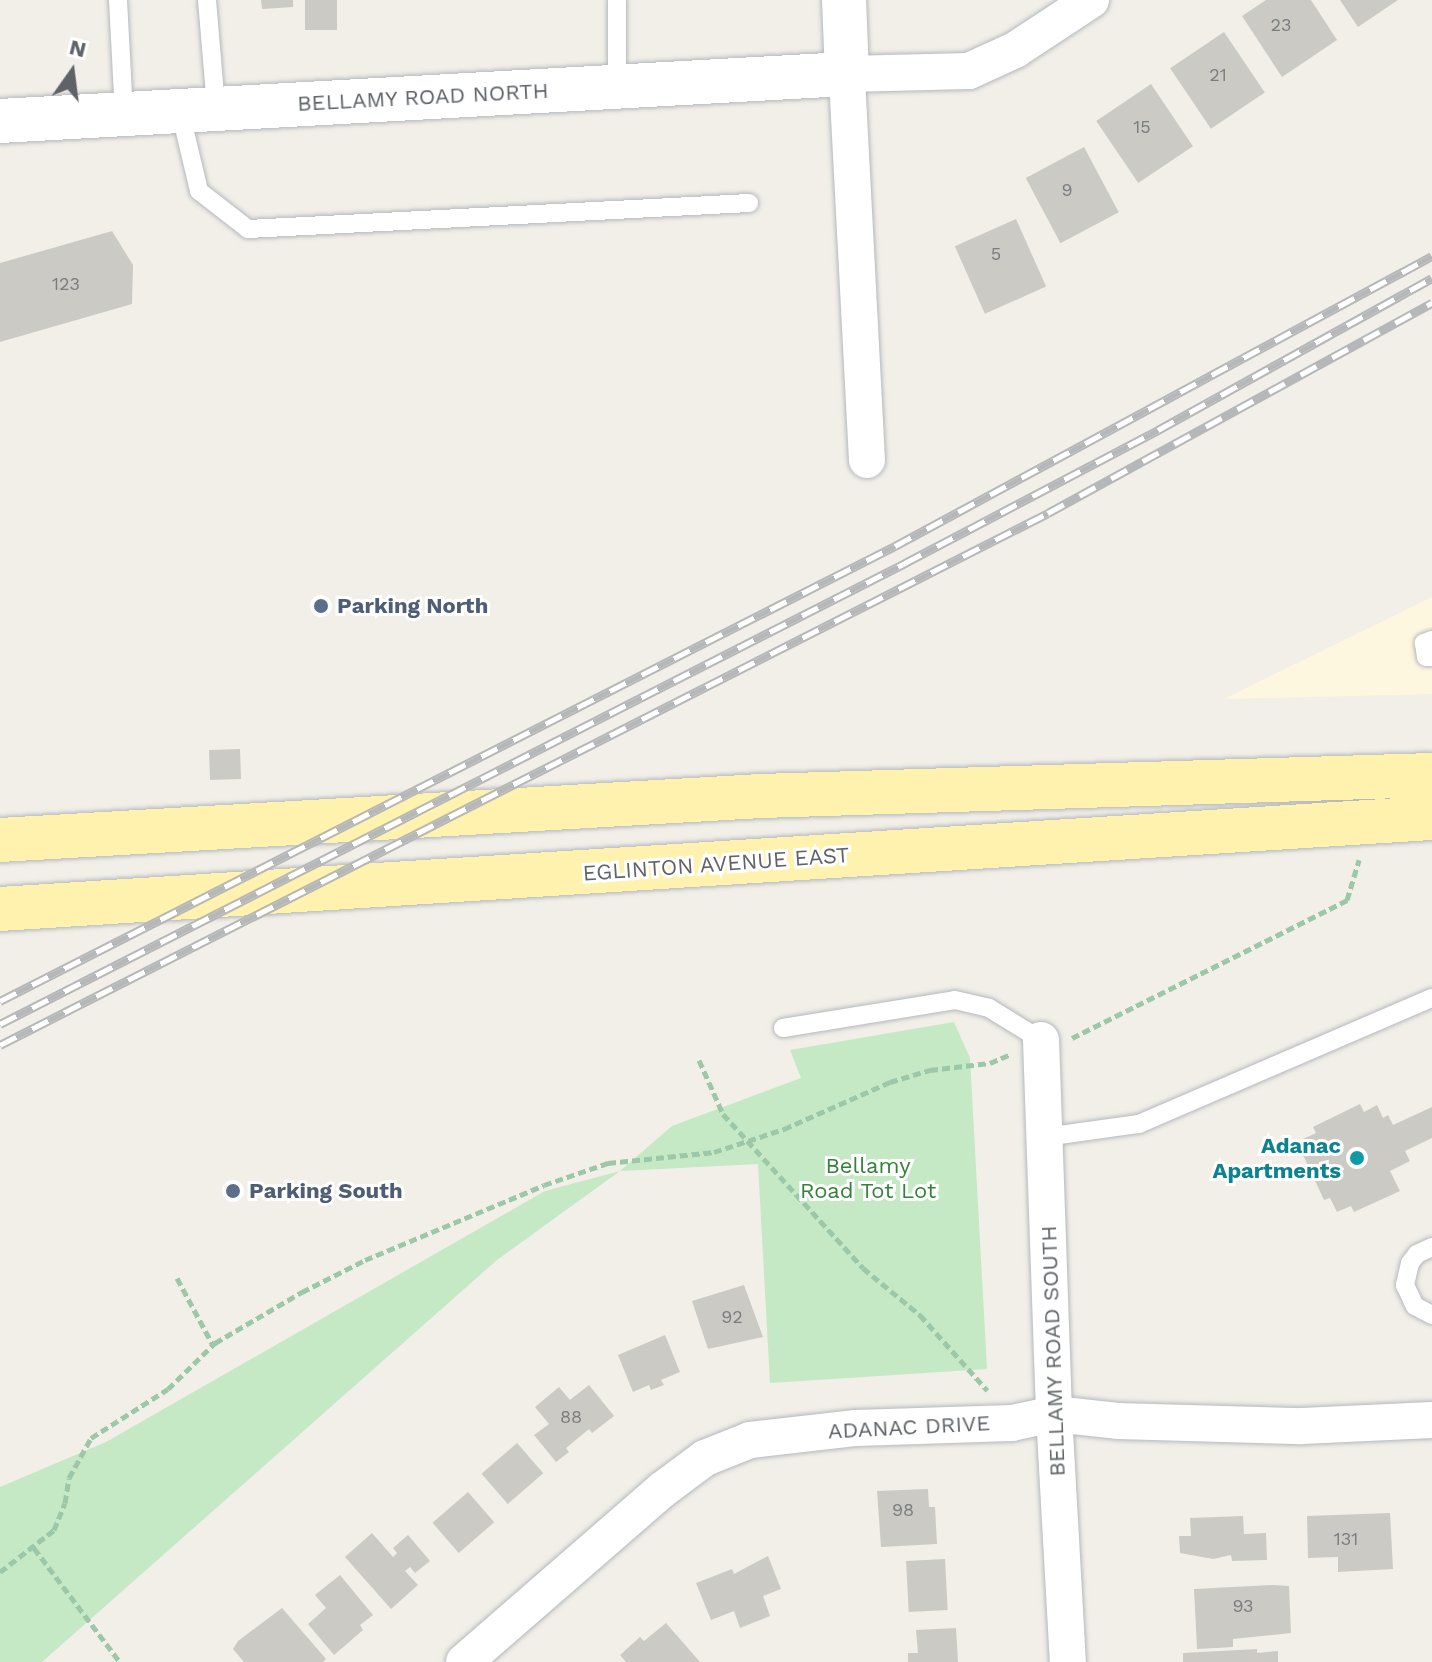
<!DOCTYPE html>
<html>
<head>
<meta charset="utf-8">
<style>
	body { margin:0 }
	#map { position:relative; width:1432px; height:1662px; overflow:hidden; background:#f1efe8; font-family:"Work Sans",sans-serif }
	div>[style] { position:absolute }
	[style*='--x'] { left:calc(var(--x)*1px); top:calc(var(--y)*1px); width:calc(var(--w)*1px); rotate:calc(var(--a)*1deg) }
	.commercial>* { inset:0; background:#fef7e0 }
	.green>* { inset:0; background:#c5e8c5 }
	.building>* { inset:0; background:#cccac5; transform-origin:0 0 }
	.path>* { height:5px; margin-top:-2.5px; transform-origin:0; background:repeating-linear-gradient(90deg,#9cc7a9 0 8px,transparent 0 12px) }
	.roads { filter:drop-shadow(0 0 2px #b5b8bc) drop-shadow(0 0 2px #b5b8bc) }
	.lane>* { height:18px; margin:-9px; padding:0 9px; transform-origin:9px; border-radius:9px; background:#fff }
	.street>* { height:36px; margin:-18px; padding:0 18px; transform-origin:18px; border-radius:18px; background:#fff }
	.secondary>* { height:44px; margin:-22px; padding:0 22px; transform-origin:22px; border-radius:22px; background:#fff }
	.primary>* { height:44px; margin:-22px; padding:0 22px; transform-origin:22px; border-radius:22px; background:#fff2af }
	.rail>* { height:9px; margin-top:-4.5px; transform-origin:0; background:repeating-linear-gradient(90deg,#fff 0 18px,#b6b7b8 0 36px); box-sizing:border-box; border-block:2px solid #b6b7b8 }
	.dots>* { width:22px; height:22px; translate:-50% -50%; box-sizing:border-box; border:4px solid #fff; border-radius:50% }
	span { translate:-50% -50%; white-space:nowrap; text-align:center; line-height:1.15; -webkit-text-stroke:6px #fff; paint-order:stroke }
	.number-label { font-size:18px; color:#7a7d7f }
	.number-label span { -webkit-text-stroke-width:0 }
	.street-label { font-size:22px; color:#5f6368 }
	.service-label { font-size:22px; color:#4e5e75; font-weight:700 }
	.left { translate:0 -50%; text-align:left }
	.culture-label { font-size:22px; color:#0d838f; font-weight:700 }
	.right { translate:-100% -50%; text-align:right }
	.park-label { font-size:22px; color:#348238 }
	.north { position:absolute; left:32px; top:32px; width:80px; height:80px; -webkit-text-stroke:6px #fff; paint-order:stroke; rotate:14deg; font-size:22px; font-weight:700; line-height:32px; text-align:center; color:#5f6368 }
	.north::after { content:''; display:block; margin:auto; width:28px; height:36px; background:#5f6368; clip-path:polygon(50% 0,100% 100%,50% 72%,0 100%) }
</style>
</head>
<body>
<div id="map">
	<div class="commercial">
		<div style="clip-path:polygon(1432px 597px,1432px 694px,1224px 699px)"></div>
	</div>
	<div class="green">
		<div style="clip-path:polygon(954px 1022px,970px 1058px,987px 1369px,770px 1383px,758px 1164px,620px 1171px,497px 1260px,42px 1662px,0 1662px,0 1487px,106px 1442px,545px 1191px,620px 1171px,672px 1126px,801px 1078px,790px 1050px)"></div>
	</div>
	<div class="building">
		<div style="clip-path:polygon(261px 0,293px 0,293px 7px,262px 9px)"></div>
		<div style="left:305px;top:0;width:32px;height:30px"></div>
		<div style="clip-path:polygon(1266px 0,1311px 0,1337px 40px,1282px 77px,1242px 16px)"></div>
		<div style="clip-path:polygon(1340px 0,1398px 0,1358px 27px)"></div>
		<div style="left:1224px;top:32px;width:73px;height:65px;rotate:56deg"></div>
		<div style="left:1151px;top:84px;width:75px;height:66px;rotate:56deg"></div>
		<div style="left:1084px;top:147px;width:74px;height:66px;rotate:62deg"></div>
		<div style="left:1016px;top:219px;width:74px;height:67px;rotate:66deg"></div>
		<div style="clip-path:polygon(112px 231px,133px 265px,132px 304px,0 342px,0 263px)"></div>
		<div style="left:240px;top:749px;width:30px;height:31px;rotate:88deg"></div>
		<div style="clip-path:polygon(1360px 1104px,1364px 1112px,1377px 1105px,1383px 1118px,1388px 1115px,1393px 1125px,1432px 1107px,1432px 1138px,1405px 1151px,1410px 1161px,1390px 1171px,1400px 1191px,1354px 1212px,1351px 1206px,1337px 1212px,1330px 1198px,1324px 1200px,1303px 1155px,1309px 1152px,1303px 1139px,1316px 1133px,1313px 1127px)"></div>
		<div style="clip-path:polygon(744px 1285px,763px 1337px,708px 1349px,692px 1301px)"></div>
		<div style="clip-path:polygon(665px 1335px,680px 1372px,661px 1380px,664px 1385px,651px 1390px,649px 1385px,633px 1392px,618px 1355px)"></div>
		<div style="clip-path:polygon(589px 1385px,614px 1416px,592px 1433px,589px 1429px,566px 1448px,569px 1452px,556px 1462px,534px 1435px,549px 1424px,535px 1407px,559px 1387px,570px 1400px)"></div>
		<div style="left:517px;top:1443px;width:40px;height:47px;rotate:49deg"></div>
		<div style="clip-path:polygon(928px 1489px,929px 1507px,935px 1507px,937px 1544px,881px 1547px,877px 1491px)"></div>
		<div style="left:468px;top:1492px;width:40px;height:47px;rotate:49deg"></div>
		<div style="clip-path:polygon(1390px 1513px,1393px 1569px,1338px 1572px,1338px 1557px,1308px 1558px,1307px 1516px)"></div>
		<div style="clip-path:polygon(1243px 1516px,1244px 1534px,1266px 1533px,1267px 1560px,1232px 1561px,1231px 1555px,1213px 1559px,1180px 1553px,1179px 1536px,1191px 1536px,1190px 1518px)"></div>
		<div style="clip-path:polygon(372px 1533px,393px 1557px,397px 1553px,393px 1548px,408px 1535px,430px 1561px,415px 1573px,410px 1567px,405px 1571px,418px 1585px,391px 1609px,345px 1557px)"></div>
		<div style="clip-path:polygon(768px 1556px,781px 1589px,763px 1596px,770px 1616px,740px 1628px,734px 1611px,711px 1620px,696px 1583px,732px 1569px,734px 1574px)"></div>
		<div style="left:945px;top:1559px;width:51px;height:39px;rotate:87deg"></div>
		<div style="clip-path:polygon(340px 1575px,373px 1615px,360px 1625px,363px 1630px,334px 1655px,308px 1624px,326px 1608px,315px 1595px)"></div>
		<div style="clip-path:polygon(1274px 1585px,1289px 1586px,1291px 1633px,1233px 1639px,1233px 1647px,1197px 1649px,1194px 1589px)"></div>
		<div style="clip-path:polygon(282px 1608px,326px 1659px,323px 1662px,244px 1662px,233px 1649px,238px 1641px)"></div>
		<div style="clip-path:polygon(666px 1623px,700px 1662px,626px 1662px,620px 1655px,640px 1637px,644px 1641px)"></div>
		<div style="clip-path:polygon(956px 1628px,958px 1662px,908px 1662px,908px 1653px,918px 1653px,916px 1630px)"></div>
		<div style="clip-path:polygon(1257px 1649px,1257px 1653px,1278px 1651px,1278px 1662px,1183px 1662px,1183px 1653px)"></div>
	</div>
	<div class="path">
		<div style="--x:1072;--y:1038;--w:308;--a:-26.6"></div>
		<div style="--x:1347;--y:900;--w:42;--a:-73.3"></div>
		<div style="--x:699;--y:1060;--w:59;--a:66"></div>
		<div style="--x:723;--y:1114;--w:208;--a:47.7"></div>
		<div style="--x:863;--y:1268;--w:74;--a:39.5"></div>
		<div style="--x:920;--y:1315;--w:101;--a:48.2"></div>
		<div style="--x:177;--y:1278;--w:76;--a:61.8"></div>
		<div style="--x:34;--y:1548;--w:143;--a:53"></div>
		<div style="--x:0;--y:1572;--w:68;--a:-37.9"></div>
		<div style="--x:54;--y:1530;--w:29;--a:-68"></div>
		<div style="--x:65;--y:1503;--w:25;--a:-81"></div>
		<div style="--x:69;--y:1478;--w:46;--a:-61.2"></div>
		<div style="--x:91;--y:1438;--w:91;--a:-32.5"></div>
		<div style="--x:168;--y:1389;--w:66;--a:-44.4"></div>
		<div style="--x:215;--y:1343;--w:101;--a:-30.4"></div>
		<div style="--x:302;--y:1292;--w:71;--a:-26.9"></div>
		<div style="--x:365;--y:1260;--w:194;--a:-22.7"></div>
		<div style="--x:544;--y:1185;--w:68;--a:-19"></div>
		<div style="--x:608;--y:1163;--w:107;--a:-5.9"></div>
		<div style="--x:714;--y:1152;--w:74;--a:-18.2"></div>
		<div style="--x:784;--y:1129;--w:116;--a:-23.9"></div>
		<div style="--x:890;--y:1082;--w:42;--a:-16.7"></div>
		<div style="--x:930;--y:1070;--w:60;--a:-6.7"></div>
		<div style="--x:990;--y:1063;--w:21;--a:-23"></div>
	</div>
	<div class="roads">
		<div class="lane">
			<div style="--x:118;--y:0;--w:114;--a:87"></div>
			<div style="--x:207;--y:0;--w:108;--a:85.2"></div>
			<div style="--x:617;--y:0;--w:87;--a:90"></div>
			<div style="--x:180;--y:111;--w:82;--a:76.6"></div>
			<div style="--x:199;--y:191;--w:62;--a:37.8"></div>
			<div style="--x:248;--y:229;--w:502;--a:-2.97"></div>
			<div style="--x:1432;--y:640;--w:9;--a:159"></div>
			<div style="--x:1424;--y:643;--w:14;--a:82"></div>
			<div style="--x:1426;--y:657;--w:6;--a:0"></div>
			<div style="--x:783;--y:1028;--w:174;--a:-9.2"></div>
			<div style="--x:955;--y:1000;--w:35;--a:13"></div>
			<div style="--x:989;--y:1008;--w:61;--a:31.6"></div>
			<div style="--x:1045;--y:1137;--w:95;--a:-7.9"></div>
			<div style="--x:1139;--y:1124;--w:319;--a:-23.3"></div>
			<div style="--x:1432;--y:1247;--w:17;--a:155"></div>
			<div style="--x:1417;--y:1254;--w:11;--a:128"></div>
			<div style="--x:1410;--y:1263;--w:23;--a:103"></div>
			<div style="--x:1405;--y:1285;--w:23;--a:65"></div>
			<div style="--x:1415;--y:1306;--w:19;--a:28"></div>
		</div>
		<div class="street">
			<div style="--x:867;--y:460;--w:387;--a:-93"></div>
			<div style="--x:847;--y:74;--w:122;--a:-1.4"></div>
			<div style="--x:969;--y:71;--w:51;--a:-24.5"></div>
			<div style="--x:1015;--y:50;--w:91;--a:-33.3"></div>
			<div style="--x:1041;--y:1040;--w:374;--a:88"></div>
			<div style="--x:1054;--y:1414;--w:248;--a:86.8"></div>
			<div style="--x:464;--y:1662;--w:262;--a:-41"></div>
			<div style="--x:662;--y:1490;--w:54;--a:-36.7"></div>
			<div style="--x:705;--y:1458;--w:48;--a:-21.8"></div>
			<div style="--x:750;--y:1440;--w:107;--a:-6.5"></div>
			<div style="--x:856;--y:1428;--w:156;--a:-1.8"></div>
			<div style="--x:1012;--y:1423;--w:43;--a:-12.1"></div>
			<div style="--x:1054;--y:1414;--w:64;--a:6.2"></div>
			<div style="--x:1118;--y:1421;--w:184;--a:1.6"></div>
			<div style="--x:1302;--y:1426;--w:130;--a:-2.6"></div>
		</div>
		<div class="secondary">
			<div style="--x:0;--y:121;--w:848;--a:-3.18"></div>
			<div style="--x:847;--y:74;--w:74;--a:-92.3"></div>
		</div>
		<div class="primary">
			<div style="--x:0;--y:840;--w:762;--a:-3.31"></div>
			<div style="--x:761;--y:796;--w:671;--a:-1.79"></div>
			<div style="--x:0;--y:909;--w:1435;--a:-3.64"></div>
		</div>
	</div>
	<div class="rail">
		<div style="--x:0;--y:1001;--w:1004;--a:-26.95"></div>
		<div style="--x:895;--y:546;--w:610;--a:-28.37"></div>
		<div style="--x:0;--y:1024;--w:1016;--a:-26.99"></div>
		<div style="--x:905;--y:563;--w:286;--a:-27.7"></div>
		<div style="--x:1158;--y:430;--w:313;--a:-29"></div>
		<div style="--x:0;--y:1045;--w:1175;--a:-26.91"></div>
		<div style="--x:1048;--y:513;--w:438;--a:-28.7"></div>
	</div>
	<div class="dots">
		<div style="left:321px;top:606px;background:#5c6f8a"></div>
		<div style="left:1357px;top:1158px;background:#0f9aa8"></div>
		<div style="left:233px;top:1191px;background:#5c6f8a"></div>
	</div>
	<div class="number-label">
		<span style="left:1281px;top:25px">23</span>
		<span style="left:1218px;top:75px">21</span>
		<span style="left:1142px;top:127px">15</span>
		<span style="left:1067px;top:190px">9</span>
		<span style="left:996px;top:254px">5</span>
		<span style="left:66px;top:284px">123</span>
		<span style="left:732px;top:1317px">92</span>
		<span style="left:571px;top:1417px">88</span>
		<span style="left:903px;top:1510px">98</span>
		<span style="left:1346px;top:1539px">131</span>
		<span style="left:1243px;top:1606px">93</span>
	</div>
	<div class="street-label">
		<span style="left:423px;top:97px;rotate:-3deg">BELLAMY ROAD NORTH</span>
		<span style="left:716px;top:864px;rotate:-4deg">EGLINTON AVENUE EAST</span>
		<span style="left:1053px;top:1351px;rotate:-92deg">BELLAMY ROAD SOUTH</span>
		<span style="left:909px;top:1427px;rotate:-3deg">ADANAC DRIVE</span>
	</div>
	<div class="service-label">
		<span class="left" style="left:337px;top:606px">Parking North</span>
		<span class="left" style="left:249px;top:1191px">Parking South</span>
	</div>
	<div class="culture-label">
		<span class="right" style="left:1341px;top:1158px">Adanac<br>Apartments</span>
	</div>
	<div class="park-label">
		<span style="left:868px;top:1178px">Bellamy<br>Road Tot Lot</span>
	</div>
	<div class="north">N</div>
</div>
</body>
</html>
